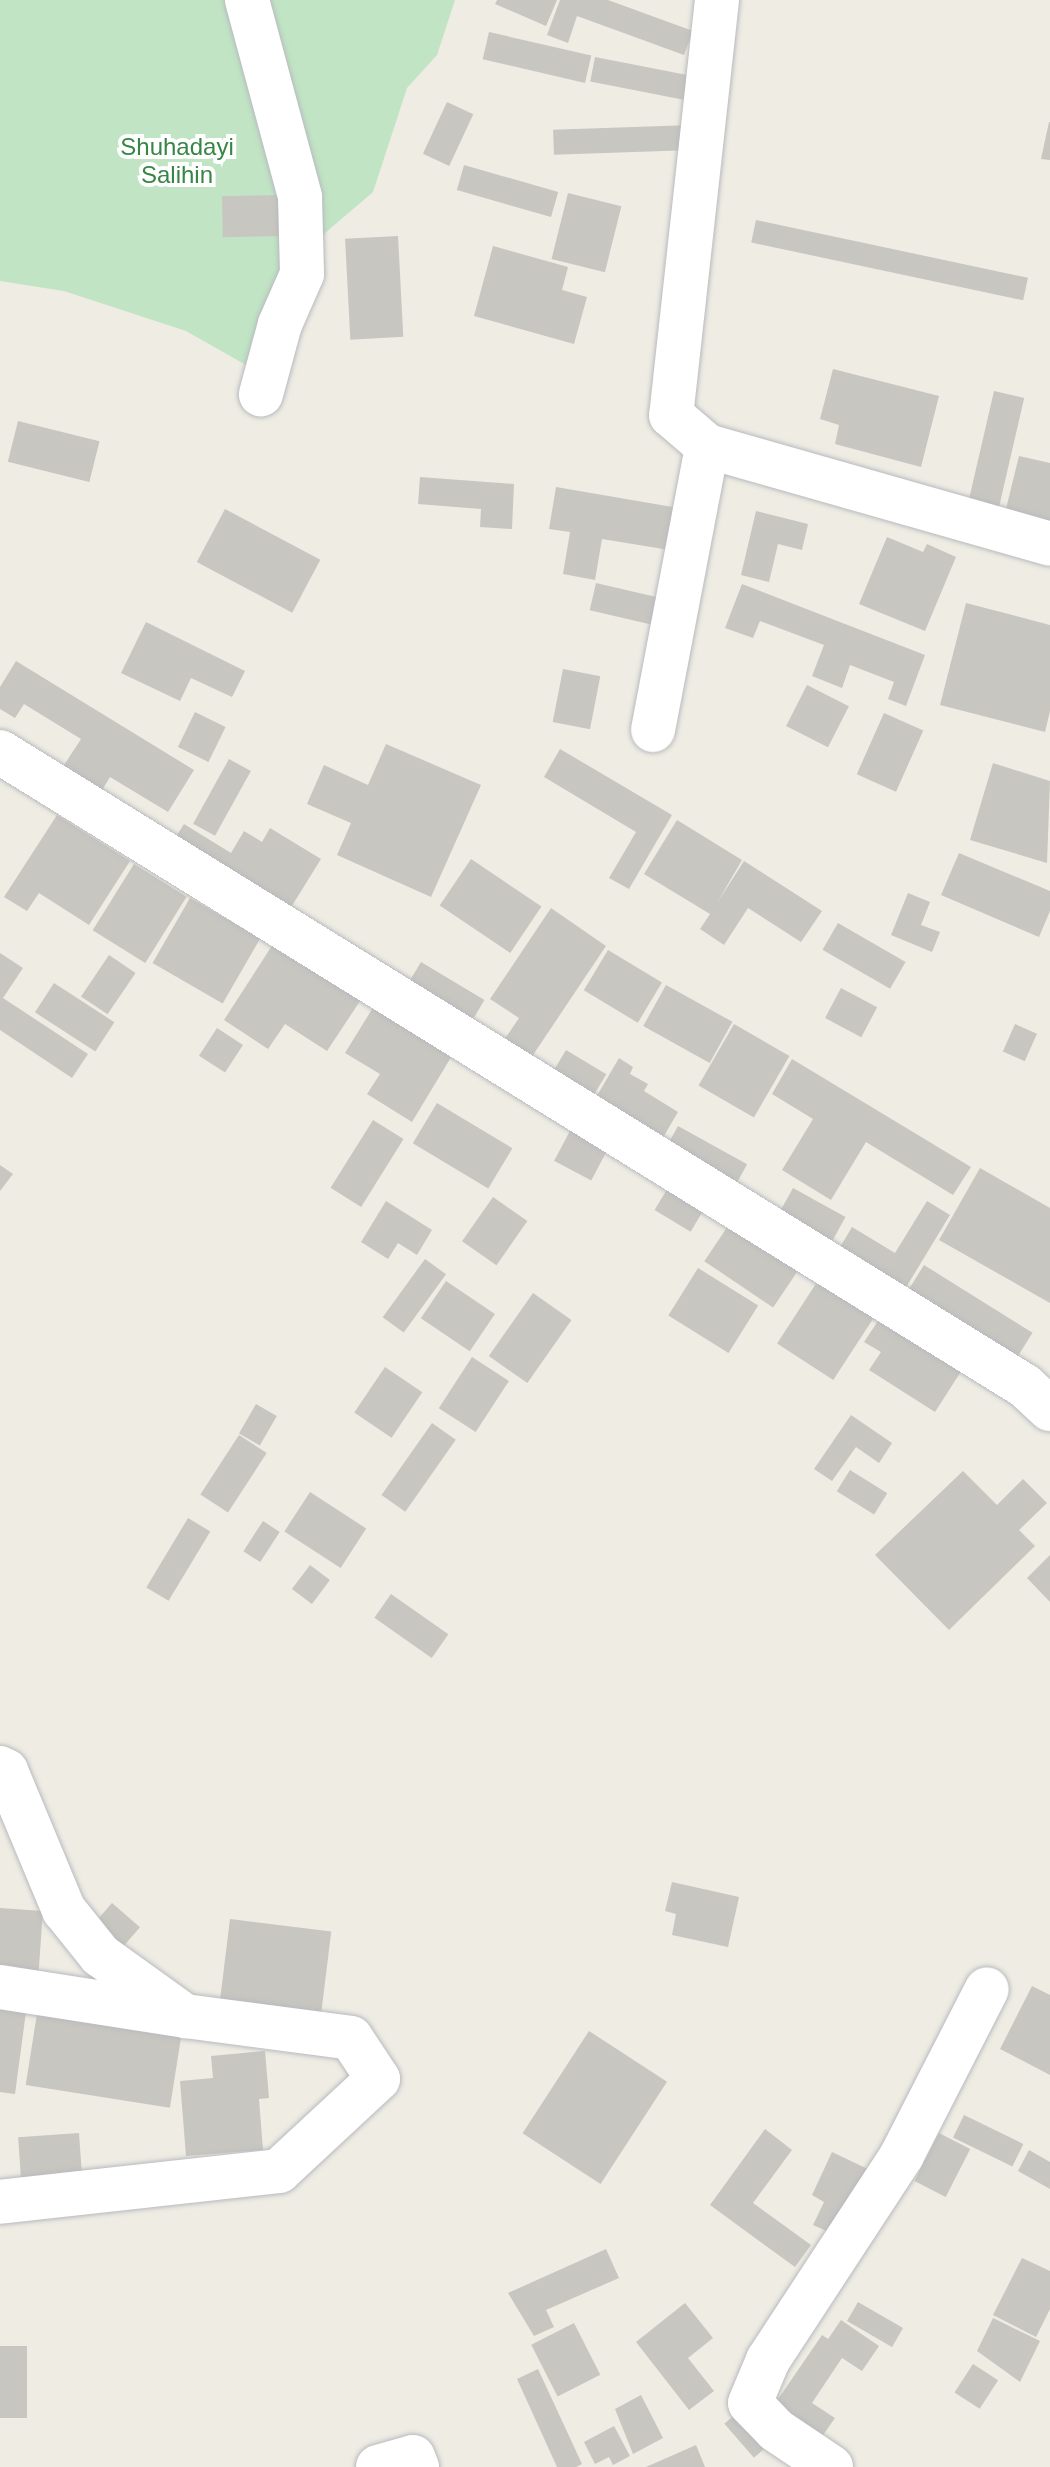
<!DOCTYPE html>
<html>
<head>
<meta charset="utf-8">
<style>
	body { margin:0 }
	#map { position:relative; width:1050px; height:2467px; overflow:hidden; background:#eeece3; font-family:Arial,sans-serif }
	div>[style] { position:absolute }
	[style*='--x'] { left:calc(var(--x)*1px); top:calc(var(--y)*1px); width:calc(var(--w)*1px); rotate:calc(var(--a)*1deg) }
	.green>* { inset:0; background:#c0e4c4 }
	.building>* { inset:0; background:#c8c6c0; transform-origin:0 0 }
	.roads { filter:drop-shadow(0 0 2px #b8babf) drop-shadow(0 0 2px #b8babf) }
	.minor>* { height:44px; margin:-22px; padding:0 22px; transform-origin:22px; border-radius:22px; background:#fff }
	span { translate:-50% -50%; white-space:nowrap; text-align:center; line-height:1.15; -webkit-text-stroke:8px #fff; paint-order:stroke }
	.park-label { font-size:24px; color:#388645 }
</style>
</head>
<body>
<div id="map">
	<div class="green">
		<div style="clip-path:polygon(0 0,455px 0,437px 55px,407px 88px,373px 192px,325px 233px,279px 289px,246px 365px,186px 331px,64px 291px,0 281px)"></div>
	</div>
	<div class="building">
		<div style="clip-path:polygon(497px 0,557px 0,546px 26px,495px 4px)"></div>
		<div style="clip-path:polygon(560px 0,608px 0,693px 31px,684px 55px,577px 16px,568px 43px,547px 35px)"></div>
		<div style="left:489px;top:32px;width:105px;height:28px;rotate:13deg"></div>
		<div style="left:595px;top:57px;width:95px;height:25px;rotate:11deg"></div>
		<div style="left:447px;top:102px;width:29px;height:57px;rotate:25deg"></div>
		<div style="clip-path:polygon(1049px 122px,1050px 122px,1050px 160px,1041px 159px)"></div>
		<div style="left:692px;top:125px;width:25px;height:139px;rotate:88deg"></div>
		<div style="left:464px;top:165px;width:98px;height:26px;rotate:16deg"></div>
		<div style="left:568px;top:193px;width:55px;height:68px;rotate:14deg"></div>
		<div style="left:289px;top:195px;width:41px;height:67px;rotate:89deg"></div>
		<div style="left:756px;top:220px;width:278px;height:23px;rotate:12deg"></div>
		<div style="left:398px;top:236px;width:101px;height:53px;rotate:87deg"></div>
		<div style="clip-path:polygon(493px 246px,568px 267px,562px 290px,587px 297px,574px 344px,474px 316px)"></div>
		<div style="clip-path:polygon(833px 369px,939px 396px,921px 467px,835px 444px,839px 425px,820px 419px)"></div>
		<div style="left:994px;top:391px;width:31px;height:115px;rotate:13deg"></div>
		<div style="left:18px;top:421px;width:84px;height:42px;rotate:14deg"></div>
		<div style="clip-path:polygon(1019px 456px,1050px 463px,1050px 525px,1005px 513px)"></div>
		<div style="clip-path:polygon(420px 477px,514px 484px,512px 529px,480px 527px,481px 509px,418px 504px)"></div>
		<div style="clip-path:polygon(556px 487px,690px 510px,682px 552px,602px 539px,595px 580px,563px 574px,570px 532px,549px 529px)"></div>
		<div style="left:225px;top:509px;width:108px;height:60px;rotate:28deg"></div>
		<div style="clip-path:polygon(756px 511px,808px 524px,802px 550px,778px 544px,769px 582px,741px 575px)"></div>
		<div style="clip-path:polygon(887px 537px,923px 552px,927px 544px,956px 557px,925px 631px,859px 604px)"></div>
		<div style="left:596px;top:583px;width:63px;height:28px;rotate:13deg"></div>
		<div style="clip-path:polygon(742px 584px,925px 655px,906px 706px,888px 699px,894px 682px,850px 665px,842px 688px,812px 676px,824px 645px,760px 621px,753px 638px,725px 628px)"></div>
		<div style="clip-path:polygon(966px 603px,1050px 625px,1050px 711px,1045px 732px,940px 705px)"></div>
		<div style="clip-path:polygon(146px 622px,245px 671px,232px 697px,191px 678px,180px 701px,121px 673px)"></div>
		<div style="clip-path:polygon(16px 661px,194px 770px,168px 812px,110px 777px,96px 800px,57px 776px,81px 739px,24px 704px,15px 718px,0 709px,0 687px)"></div>
		<div style="left:563px;top:669px;width:38px;height:54px;rotate:11deg"></div>
		<div style="left:807px;top:685px;width:47px;height:46px;rotate:27deg"></div>
		<div style="left:195px;top:712px;width:34px;height:39px;rotate:26deg"></div>
		<div style="left:884px;top:713px;width:43px;height:67px;rotate:24deg"></div>
		<div style="clip-path:polygon(386px 744px,481px 785px,431px 897px,337px 855px,351px 823px,307px 804px,324px 765px,368px 785px)"></div>
		<div style="clip-path:polygon(560px 749px,672px 815px,629px 889px,609px 878px,636px 832px,544px 777px)"></div>
		<div style="left:229px;top:759px;width:25px;height:74px;rotate:29deg"></div>
		<div style="clip-path:polygon(993px 763px,1050px 781px,1047px 863px,970px 840px)"></div>
		<div style="clip-path:polygon(57px 815px,130px 861px,89px 925px,39px 893px,27px 911px,4px 897px)"></div>
		<div style="clip-path:polygon(677px 820px,742px 860px,717px 903px,744px 861px,822px 911px,801px 942px,748px 908px,724px 945px,700px 929px,710px 914px,644px 874px)"></div>
		<div style="clip-path:polygon(184px 824px,231px 853px,244px 831px,262px 842px,270px 828px,321px 859px,285px 917px,170px 846px)"></div>
		<div style="clip-path:polygon(959px 853px,1050px 891px,1050px 911px,1039px 937px,941px 895px)"></div>
		<div style="left:471px;top:859px;width:85px;height:56px;rotate:34deg"></div>
		<div style="left:134px;top:864px;width:62px;height:78px;rotate:32deg"></div>
		<div style="clip-path:polygon(908px 893px,930px 902px,921px 925px,940px 932px,932px 952px,891px 935px)"></div>
		<div style="left:190px;top:898px;width:81px;height:75px;rotate:30deg"></div>
		<div style="clip-path:polygon(551px 908px,606px 946px,527px 1064px,500px 1046px,519px 1018px,490px 999px)"></div>
		<div style="left:838px;top:923px;width:78px;height:31px;rotate:30deg"></div>
		<div style="clip-path:polygon(275px 941px,362px 998px,327px 1051px,285px 1024px,268px 1049px,224px 1020px)"></div>
		<div style="left:608px;top:950px;width:63px;height:47px;rotate:31deg"></div>
		<div style="clip-path:polygon(0 953px,23px 968px,3px 998px,88px 1054px,72px 1078px,0 1030px)"></div>
		<div style="left:109px;top:955px;width:32px;height:50px;rotate:34deg"></div>
		<div style="left:421px;top:962px;width:74px;height:31px;rotate:31deg"></div>
		<div style="left:54px;top:983px;width:72px;height:35px;rotate:33deg"></div>
		<div style="left:666px;top:985px;width:76px;height:47px;rotate:29deg"></div>
		<div style="left:841px;top:988px;width:41px;height:34px;rotate:28deg"></div>
		<div style="clip-path:polygon(374px 1006px,453px 1054px,412px 1122px,367px 1094px,380px 1074px,345px 1053px)"></div>
		<div style="left:734px;top:1024px;width:64px;height:71px;rotate:30deg"></div>
		<div style="left:1015px;top:1024px;width:24px;height:30px;rotate:24deg"></div>
		<div style="left:217px;top:1028px;width:31px;height:33px;rotate:33deg"></div>
		<div style="left:566px;top:1050px;width:47px;height:34px;rotate:31deg"></div>
		<div style="clip-path:polygon(619px 1058px,633px 1067px,630px 1074px,648px 1084px,644px 1091px,678px 1112px,658px 1146px,591px 1106px)"></div>
		<div style="clip-path:polygon(792px 1059px,971px 1167px,953px 1195px,866px 1142px,831px 1200px,782px 1170px,813px 1119px,772px 1094px)"></div>
		<div style="left:437px;top:1103px;width:88px;height:47px;rotate:31deg"></div>
		<div style="left:373px;top:1120px;width:36px;height:80px;rotate:32deg"></div>
		<div style="left:678px;top:1126px;width:79px;height:34px;rotate:29deg"></div>
		<div style="left:571px;top:1129px;width:42px;height:36px;rotate:28deg"></div>
		<div style="clip-path:polygon(0 1165px,13px 1174px,0 1191px)"></div>
		<div style="clip-path:polygon(980px 1168px,1050px 1208px,1050px 1303px,939px 1240px)"></div>
		<div style="left:669px;top:1186px;width:42px;height:28px;rotate:31deg"></div>
		<div style="left:793px;top:1188px;width:60px;height:37px;rotate:29deg"></div>
		<div style="left:493px;top:1197px;width:42px;height:54px;rotate:35deg"></div>
		<div style="clip-path:polygon(386px 1201px,432px 1230px,417px 1255px,398px 1243px,388px 1259px,361px 1242px)"></div>
		<div style="clip-path:polygon(927px 1201px,950px 1215px,902px 1294px,836px 1254px,852px 1227px,895px 1253px)"></div>
		<div style="left:730px;top:1223px;width:83px;height:46px;rotate:34deg"></div>
		<div style="left:425px;top:1259px;width:26px;height:72px;rotate:36deg"></div>
		<div style="left:924px;top:1265px;width:128px;height:37px;rotate:32deg"></div>
		<div style="left:698px;top:1268px;width:71px;height:56px;rotate:32deg"></div>
		<div style="left:819px;top:1279px;width:67px;height:77px;rotate:33deg"></div>
		<div style="left:446px;top:1281px;width:59px;height:45px;rotate:34deg"></div>
		<div style="left:533px;top:1293px;width:47px;height:77px;rotate:35deg"></div>
		<div style="clip-path:polygon(880px 1318px,962px 1370px,935px 1412px,869px 1370px,881px 1352px,864px 1342px)"></div>
		<div style="left:472px;top:1357px;width:44px;height:61px;rotate:33deg"></div>
		<div style="left:385px;top:1367px;width:45px;height:55px;rotate:34deg"></div>
		<div style="left:256px;top:1404px;width:24px;height:34px;rotate:30deg"></div>
		<div style="clip-path:polygon(851px 1415px,892px 1443px,879px 1463px,856px 1447px,832px 1481px,814px 1469px)"></div>
		<div style="left:432px;top:1423px;width:29px;height:88px;rotate:35deg"></div>
		<div style="left:239px;top:1435px;width:33px;height:71px;rotate:33deg"></div>
		<div style="left:850px;top:1470px;width:44px;height:25px;rotate:32deg"></div>
		<div style="clip-path:polygon(963px 1471px,997px 1505px,1023px 1479px,1047px 1503px,1019px 1530px,1035px 1546px,949px 1630px,875px 1555px)"></div>
		<div style="left:310px;top:1492px;width:67px;height:47px;rotate:33deg"></div>
		<div style="left:188px;top:1518px;width:26px;height:81px;rotate:31deg"></div>
		<div style="left:263px;top:1521px;width:20px;height:36px;rotate:33deg"></div>
		<div style="clip-path:polygon(1050px 1555px,1050px 1602px,1027px 1578px)"></div>
		<div style="left:310px;top:1565px;width:25px;height:30px;rotate:37deg"></div>
		<div style="left:391px;top:1594px;width:70px;height:29px;rotate:35deg"></div>
		<div style="clip-path:polygon(672px 1882px,739px 1897px,728px 1947px,672px 1935px,676px 1914px,665px 1911px)"></div>
		<div style="left:112px;top:1903px;width:37px;height:26px;rotate:41deg"></div>
		<div style="left:0;top:1908px;width:43px;height:68px;rotate:4deg"></div>
		<div style="left:230px;top:1919px;width:102px;height:89px;rotate:7deg"></div>
		<div style="clip-path:polygon(1032px 1986px,1050px 1995px,1050px 2075px,1000px 2049px)"></div>
		<div style="clip-path:polygon(0 2000px,27px 2004px,15px 2094px,0 2092px)"></div>
		<div style="left:39px;top:2001px;width:146px;height:85px;rotate:9deg"></div>
		<div style="left:589px;top:2031px;width:93px;height:122px;rotate:33deg"></div>
		<div style="clip-path:polygon(265px 2051px,269px 2098px,259px 2099px,263px 2150px,186px 2156px,180px 2081px,213px 2078px,211px 2056px)"></div>
		<div style="left:964px;top:2115px;width:66px;height:25px;rotate:26deg"></div>
		<div style="clip-path:polygon(765px 2129px,792px 2150px,753px 2203px,811px 2245px,795px 2267px,710px 2205px)"></div>
		<div style="left:79px;top:2133px;width:47px;height:61px;rotate:86deg"></div>
		<div style="left:939px;top:2133px;width:35px;height:54px;rotate:27deg"></div>
		<div style="clip-path:polygon(1029px 2150px,1050px 2162px,1050px 2189px,1018px 2171px)"></div>
		<div style="clip-path:polygon(832px 2152px,872px 2171px,840px 2237px,813px 2225px,824px 2202px,812px 2195px)"></div>
		<div style="clip-path:polygon(606px 2249px,619px 2278px,546px 2310px,554px 2327px,534px 2336px,508px 2293px)"></div>
		<div style="clip-path:polygon(1022px 2258px,1050px 2271px,1050px 2309px,1036px 2337px,993px 2315px)"></div>
		<div style="left:858px;top:2302px;width:52px;height:22px;rotate:30deg"></div>
		<div style="clip-path:polygon(685px 2303px,713px 2338px,688px 2358px,714px 2391px,689px 2410px,636px 2342px)"></div>
		<div style="clip-path:polygon(993px 2318px,1040px 2341px,1020px 2382px,977px 2351px)"></div>
		<div style="clip-path:polygon(841px 2320px,879px 2346px,862px 2371px,842px 2358px,812px 2403px,835px 2418px,821px 2438px,774px 2405px,822px 2335px,828px 2339px)"></div>
		<div style="left:574px;top:2323px;width:58px;height:48px;rotate:63deg"></div>
		<div style="left:0;top:2346px;width:27px;height:72px"></div>
		<div style="left:973px;top:2364px;width:30px;height:34px;rotate:33deg"></div>
		<div style="clip-path:polygon(538px 2369px,582px 2464px,576px 2467px,557px 2467px,517px 2379px)"></div>
		<div style="clip-path:polygon(641px 2395px,663px 2438px,633px 2454px,615px 2409px)"></div>
		<div style="left:738px;top:2412px;width:45px;height:18px;rotate:49deg"></div>
		<div style="clip-path:polygon(614px 2426px,630px 2456px,613px 2465px,609px 2457px,595px 2464px,584px 2442px)"></div>
		<div style="clip-path:polygon(696px 2445px,705px 2467px,646px 2467px)"></div>
	</div>
	<div class="roads">
		<div class="minor">
			<div style="--x:247;--y:0;--w:204;--a:74.9"></div>
			<div style="--x:300;--y:197;--w:77;--a:88.5"></div>
			<div style="--x:302;--y:274;--w:55;--a:113.7"></div>
			<div style="--x:280;--y:324;--w:73;--a:105.2"></div>
			<div style="--x:717;--y:0;--w:418;--a:96.3"></div>
			<div style="--x:671;--y:415;--w:48;--a:40.7"></div>
			<div style="--x:707;--y:446;--w:357;--a:15.9"></div>
			<div style="--x:653;--y:730;--w:289;--a:-79.2"></div>
			<div style="--x:0;--y:752;--w:1205;--a:31.74"></div>
			<div style="--x:1025;--y:1386;--w:34;--a:43"></div>
			<div style="--x:0;--y:1768;--w:7;--a:27"></div>
			<div style="--x:6;--y:1771;--w:151;--a:67.4"></div>
			<div style="--x:64;--y:1910;--w:58;--a:51.3"></div>
			<div style="--x:100;--y:1955;--w:105;--a:35.7"></div>
			<div style="--x:185;--y:2016;--w:167;--a:7.5"></div>
			<div style="--x:351;--y:2038;--w:49;--a:56.6"></div>
			<div style="--x:378;--y:2079;--w:135;--a:137.1"></div>
			<div style="--x:279;--y:2171;--w:281;--a:173.7"></div>
			<div style="--x:0;--y:1987;--w:180;--a:8.9"></div>
			<div style="--x:378;--y:2467;--w:36;--a:-16"></div>
			<div style="--x:413;--y:2457;--w:11;--a:68"></div>
			<div style="--x:831;--y:2467;--w:66;--a:-146.1"></div>
			<div style="--x:776;--y:2430;--w:37;--a:-134"></div>
			<div style="--x:750;--y:2403;--w:47;--a:-67.3"></div>
			<div style="--x:768;--y:2360;--w:245;--a:-56.8"></div>
			<div style="--x:902;--y:2155;--w:186;--a:-62.9"></div>
		</div>
	</div>
	<div class="park-label">
		<span style="left:177px;top:161px">Shuhadayi<br>Salihin</span>
	</div>
</div>
</body>
</html>
